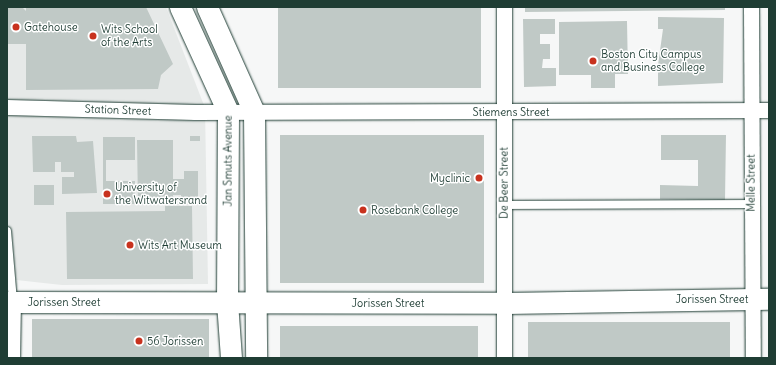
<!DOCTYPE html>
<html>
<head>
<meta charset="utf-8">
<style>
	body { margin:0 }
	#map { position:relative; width:776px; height:365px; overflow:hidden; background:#f6f7f7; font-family:Delius,sans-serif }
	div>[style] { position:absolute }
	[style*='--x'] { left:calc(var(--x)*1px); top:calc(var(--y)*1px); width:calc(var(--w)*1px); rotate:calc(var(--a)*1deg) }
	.built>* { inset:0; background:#e6e9e8 }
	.building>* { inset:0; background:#c0c9c6; transform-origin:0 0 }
	.roads { filter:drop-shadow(0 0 1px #1f3d34) drop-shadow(0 0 1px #1f3d34) }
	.lane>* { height:8px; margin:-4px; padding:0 4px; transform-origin:4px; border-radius:4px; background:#fff }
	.street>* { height:15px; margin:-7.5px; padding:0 7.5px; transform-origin:7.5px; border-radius:7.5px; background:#fff }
	.secondary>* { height:21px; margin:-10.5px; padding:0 10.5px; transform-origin:10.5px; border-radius:10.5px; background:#fff }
	.dots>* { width:11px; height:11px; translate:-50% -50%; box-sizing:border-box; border:2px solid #fff; border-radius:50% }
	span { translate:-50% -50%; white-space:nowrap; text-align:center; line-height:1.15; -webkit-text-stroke:3px #fff; paint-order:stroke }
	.poi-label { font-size:11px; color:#1f3d34 }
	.left { translate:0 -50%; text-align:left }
	.right { translate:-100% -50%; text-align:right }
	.street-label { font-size:11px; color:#1f3d34 }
	.frame { position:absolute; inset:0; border:8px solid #1f3d34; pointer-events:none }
</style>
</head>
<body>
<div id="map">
	<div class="built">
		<div style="clip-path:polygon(7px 7px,166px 7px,205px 108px,208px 284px,62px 285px,7px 279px)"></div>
	</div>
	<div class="building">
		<div style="clip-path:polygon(7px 7px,22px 7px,26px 11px,26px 7px,146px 7px,173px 64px,161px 75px,158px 89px,26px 90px,26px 44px,7px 44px)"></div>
		<div style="left:278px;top:7px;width:203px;height:81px"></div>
		<div style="clip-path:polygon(525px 7px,725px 7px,725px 10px,525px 12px)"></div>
		<div style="clip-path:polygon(658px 17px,724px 18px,723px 83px,658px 86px,658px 70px,664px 70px,664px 65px,658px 65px,663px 29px,658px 29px)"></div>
		<div style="clip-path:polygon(523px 19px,555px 19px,555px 34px,540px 34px,540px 44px,550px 44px,550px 59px,543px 59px,542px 68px,556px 68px,556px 86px,524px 87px)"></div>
		<div style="clip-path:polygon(627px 21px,628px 74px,615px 74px,615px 88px,591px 88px,591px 75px,559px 75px,559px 22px)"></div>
		<div style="left:484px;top:135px;width:148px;height:204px;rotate:90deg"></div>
		<div style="clip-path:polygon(661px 135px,726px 135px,725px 200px,660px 199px,660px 185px,698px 186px,698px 160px,661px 160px)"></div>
		<div style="clip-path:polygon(32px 136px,76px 136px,77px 142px,93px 141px,97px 193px,62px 194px,62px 177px,74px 177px,74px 172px,61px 172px,61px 162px,55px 162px,55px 172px,33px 172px)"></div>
		<div style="left:190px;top:136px;width:10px;height:5px"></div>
		<div style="clip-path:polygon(103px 137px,135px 137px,135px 160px,106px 160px,106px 181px,135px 181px,135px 204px,103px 204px)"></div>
		<div style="clip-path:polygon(137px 140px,173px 140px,173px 179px,184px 179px,184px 171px,198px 171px,198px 200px,181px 200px,181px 195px,173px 195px,173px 204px,138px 204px)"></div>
		<div style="left:54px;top:185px;width:20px;height:20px;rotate:90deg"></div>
		<div style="clip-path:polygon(165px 206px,192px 206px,193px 279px,67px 279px,66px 212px,165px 211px)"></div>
		<div style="left:209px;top:319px;width:39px;height:177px;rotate:90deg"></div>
		<div style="left:730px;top:322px;width:36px;height:202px;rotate:90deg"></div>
		<div style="left:280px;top:326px;width:198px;height:32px"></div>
	</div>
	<div class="roads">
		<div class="lane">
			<div style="--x:503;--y:205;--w:248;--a:-0.2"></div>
			<div style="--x:7;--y:231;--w:70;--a:85.1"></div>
		</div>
		<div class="street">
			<div style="--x:504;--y:7;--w:351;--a:90"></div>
			<div style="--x:751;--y:7;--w:351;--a:89.7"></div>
			<div style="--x:7;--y:107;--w:188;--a:1.5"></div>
			<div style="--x:195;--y:112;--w:574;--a:-0.2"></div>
			<div style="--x:12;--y:358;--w:56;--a:-89"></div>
		</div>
		<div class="secondary">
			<div style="--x:180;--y:7;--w:115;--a:65.4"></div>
			<div style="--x:228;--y:112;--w:190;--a:90.3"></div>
			<div style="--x:227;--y:302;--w:56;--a:85.9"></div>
			<div style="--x:207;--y:7;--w:115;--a:65.9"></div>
			<div style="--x:254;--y:112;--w:246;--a:89.5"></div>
			<div style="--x:7;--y:302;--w:497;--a:0.1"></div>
			<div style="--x:504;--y:303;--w:265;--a:-0.9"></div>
		</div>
	</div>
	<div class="dots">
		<div style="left:16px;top:27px;background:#c8321e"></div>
		<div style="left:93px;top:36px;background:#c8321e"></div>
		<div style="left:593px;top:61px;background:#c8321e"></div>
		<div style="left:479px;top:178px;background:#c8321e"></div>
		<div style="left:107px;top:194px;background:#c8321e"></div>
		<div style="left:363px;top:210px;background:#c8321e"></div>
		<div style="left:130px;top:245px;background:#c8321e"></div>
		<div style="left:139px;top:341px;background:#c8321e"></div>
	</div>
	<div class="poi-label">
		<span class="left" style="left:24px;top:27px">Gatehouse</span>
		<span class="left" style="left:101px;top:36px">Wits School<br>of the Arts</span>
		<span class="left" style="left:601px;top:61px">Boston City Campus<br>and Business College</span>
		<span class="right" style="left:470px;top:178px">Myclinic</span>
		<span class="left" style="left:115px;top:194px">University of<br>the Witwatersrand</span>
		<span class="left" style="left:371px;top:210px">Rosebank College</span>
		<span class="left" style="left:138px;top:245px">Wits Art Museum</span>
		<span class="left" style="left:147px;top:341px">56 Jorissen</span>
	</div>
	<div class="street-label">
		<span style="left:118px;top:110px;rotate:2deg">Station Street</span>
		<span style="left:511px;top:112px">Stiemens Street</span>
		<span style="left:228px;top:161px;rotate:-90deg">Jan Smuts Avenue</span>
		<span style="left:504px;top:183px;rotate:-90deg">De Beer Street</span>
		<span style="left:751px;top:183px;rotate:-90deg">Melle Street</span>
		<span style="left:712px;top:299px">Jorissen Street</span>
		<span style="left:64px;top:302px">Jorissen Street</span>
		<span style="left:388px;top:303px">Jorissen Street</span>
	</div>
	<div class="frame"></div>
</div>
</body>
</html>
